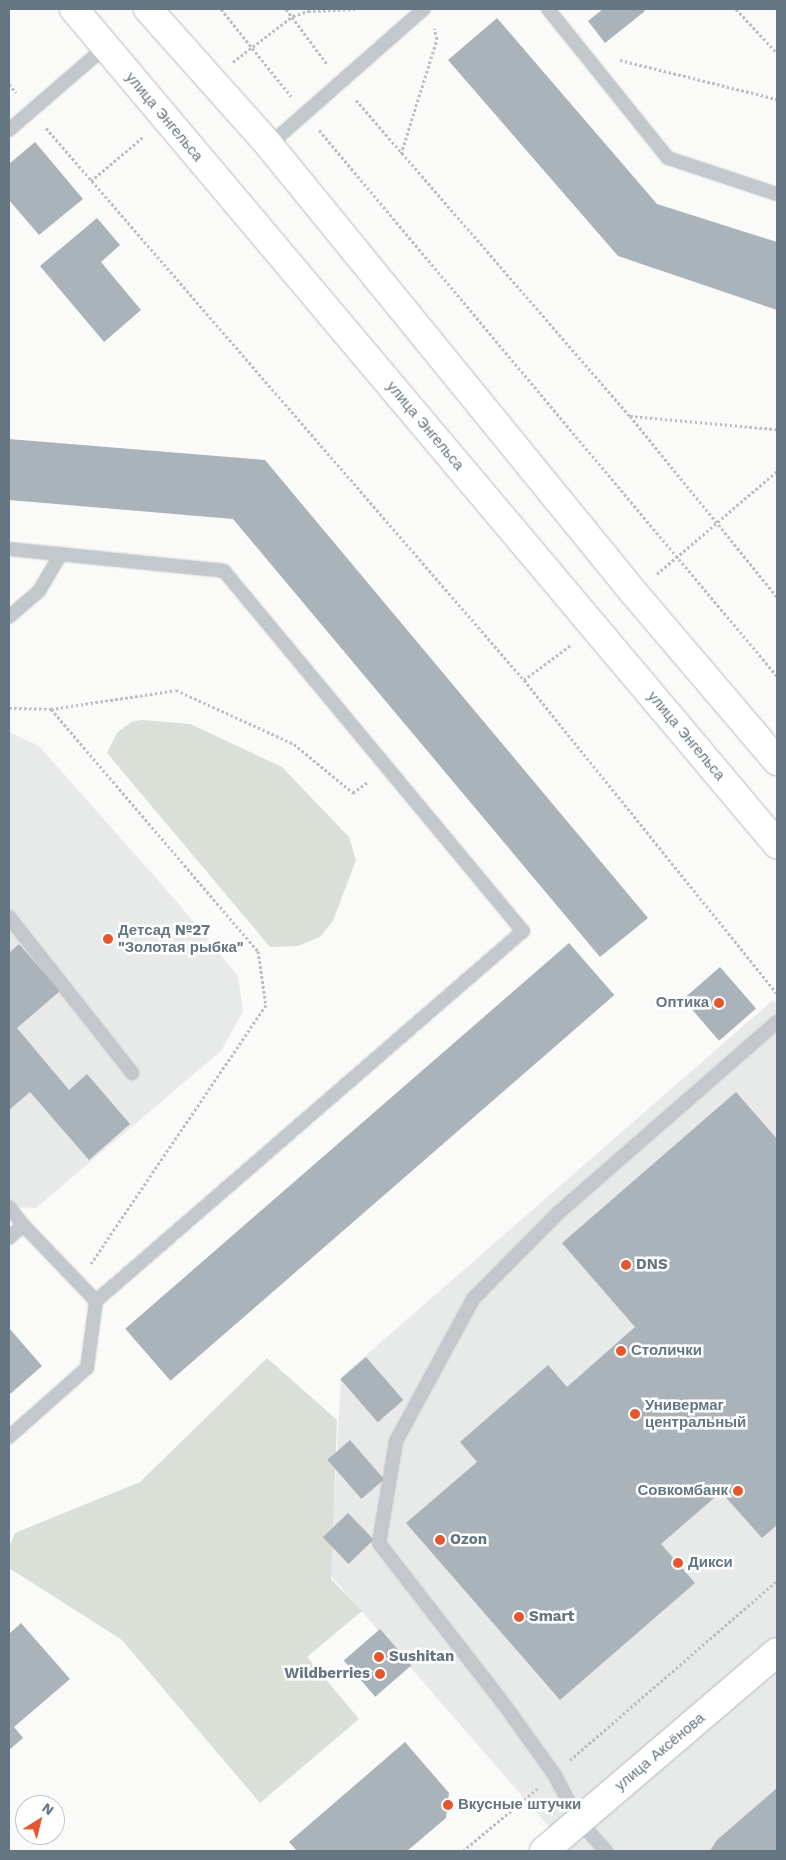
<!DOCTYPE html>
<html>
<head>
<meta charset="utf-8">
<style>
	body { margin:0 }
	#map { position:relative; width:786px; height:1860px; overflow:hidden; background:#fafaf8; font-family:"Work Sans",sans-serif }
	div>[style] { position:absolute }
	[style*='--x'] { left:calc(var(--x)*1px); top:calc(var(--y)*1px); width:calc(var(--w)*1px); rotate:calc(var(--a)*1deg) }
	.built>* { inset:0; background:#e8e9e9 }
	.green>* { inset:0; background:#dadfd7 }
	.building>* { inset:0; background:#aab3b9; transform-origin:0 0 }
	.path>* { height:3px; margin-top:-1.5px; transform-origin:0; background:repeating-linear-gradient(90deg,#bbbfc2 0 2.5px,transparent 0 5px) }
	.roads { filter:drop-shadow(0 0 1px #b3babf) drop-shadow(0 0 1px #b3babf) }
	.lane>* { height:12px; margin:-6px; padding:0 6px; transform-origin:6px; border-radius:6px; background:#c3c8cc }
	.secondary>* { height:28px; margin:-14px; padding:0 14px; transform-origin:14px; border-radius:14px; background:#fff }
	.dots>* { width:14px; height:14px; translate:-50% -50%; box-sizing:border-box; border:2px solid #fff; border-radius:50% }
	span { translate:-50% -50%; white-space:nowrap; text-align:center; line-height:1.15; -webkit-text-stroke:5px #fff; paint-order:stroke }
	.street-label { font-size:15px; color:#657683 }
	.poi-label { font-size:15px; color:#657683; font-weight:700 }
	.left { translate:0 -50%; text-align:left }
	.right { translate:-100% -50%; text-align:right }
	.frame { position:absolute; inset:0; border:10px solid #657683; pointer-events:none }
	.north { position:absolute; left:15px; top:1795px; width:50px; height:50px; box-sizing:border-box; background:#fff; border:1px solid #c1c8cd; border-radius:50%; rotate:36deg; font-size:14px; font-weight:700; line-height:20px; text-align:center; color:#657683 }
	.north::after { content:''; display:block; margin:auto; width:18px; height:22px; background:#e4572e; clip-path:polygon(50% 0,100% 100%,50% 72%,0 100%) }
</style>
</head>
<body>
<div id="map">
	<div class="built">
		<div style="clip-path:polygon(9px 732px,39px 746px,178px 903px,238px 976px,243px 1011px,221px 1051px,36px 1208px,9px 1207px)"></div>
		<div style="clip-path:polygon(773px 1000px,777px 1004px,777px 1851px,570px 1851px,330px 1575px,341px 1377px)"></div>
	</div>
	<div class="green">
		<div style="clip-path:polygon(142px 720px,190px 724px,282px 767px,349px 837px,356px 860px,333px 921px,320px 937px,298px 946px,270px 947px,107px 753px,117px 733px,131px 722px)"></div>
		<div style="clip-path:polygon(267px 1358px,337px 1420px,331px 1579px,362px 1611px,307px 1657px,359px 1719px,260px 1803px,122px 1640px,9px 1568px,9px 1548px,15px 1533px,140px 1482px)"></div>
	</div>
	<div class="building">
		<div style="clip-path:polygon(603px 9px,643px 9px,645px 11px,605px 43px,588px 21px)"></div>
		<div style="clip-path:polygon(497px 18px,657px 204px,777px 242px,777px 310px,618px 256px,448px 60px)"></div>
		<div style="clip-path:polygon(35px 142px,83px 199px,39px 235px,9px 200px,9px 164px)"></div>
		<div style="clip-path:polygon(97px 218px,120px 245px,101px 262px,141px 310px,104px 342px,40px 266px)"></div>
		<div style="clip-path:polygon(9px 439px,265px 460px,648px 918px,600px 957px,233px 519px,9px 500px)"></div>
		<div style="left:569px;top:943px;width:69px;height:588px;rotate:49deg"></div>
		<div style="clip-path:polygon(19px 944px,60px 991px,17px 1028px,69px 1090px,87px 1074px,130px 1124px,89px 1160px,30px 1092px,9px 1110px,9px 953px)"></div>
		<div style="left:720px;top:967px;width:55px;height:49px;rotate:49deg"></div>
		<div style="clip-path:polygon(736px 1092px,777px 1139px,777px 1525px,762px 1538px,721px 1492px,661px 1544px,695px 1583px,560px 1700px,406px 1523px,477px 1462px,460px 1442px,548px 1365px,567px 1387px,635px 1327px,562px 1243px)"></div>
		<div style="clip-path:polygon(9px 1328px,42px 1366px,9px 1395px)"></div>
		<div style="left:366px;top:1357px;width:57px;height:34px;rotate:49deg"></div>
		<div style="left:350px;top:1440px;width:52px;height:30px;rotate:49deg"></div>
		<div style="left:348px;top:1513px;width:37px;height:35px;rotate:46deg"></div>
		<div style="clip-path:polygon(21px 1623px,70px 1679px,14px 1727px,23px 1738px,9px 1750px,9px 1634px)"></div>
		<div style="left:380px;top:1629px;width:48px;height:48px;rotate:49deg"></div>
		<div style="clip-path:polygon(405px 1742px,449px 1793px,446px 1818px,407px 1851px,297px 1851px,289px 1842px)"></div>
		<div style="clip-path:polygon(777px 1788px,777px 1851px,710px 1851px,717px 1840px)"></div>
	</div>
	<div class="path">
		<div style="--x:221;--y:9;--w:112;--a:51.2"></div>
		<div style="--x:286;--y:9;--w:69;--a:53.3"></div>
		<div style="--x:736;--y:9;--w:60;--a:47"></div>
		<div style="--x:620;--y:60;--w:162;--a:14"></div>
		<div style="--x:233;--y:62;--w:76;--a:-37.5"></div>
		<div style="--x:293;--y:16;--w:16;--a:-18"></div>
		<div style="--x:308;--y:11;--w:49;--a:-2.3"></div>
		<div style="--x:9;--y:84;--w:11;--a:52"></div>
		<div style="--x:356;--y:100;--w:418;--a:49.1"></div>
		<div style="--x:630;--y:416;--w:233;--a:50.9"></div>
		<div style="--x:46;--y:128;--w:730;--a:49.11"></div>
		<div style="--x:524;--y:680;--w:402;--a:51.1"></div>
		<div style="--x:319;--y:130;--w:713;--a:50.01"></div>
		<div style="--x:401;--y:154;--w:121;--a:-72.6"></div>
		<div style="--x:437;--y:39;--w:11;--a:-105"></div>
		<div style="--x:91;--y:181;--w:70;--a:-40.3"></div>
		<div style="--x:630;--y:416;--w:148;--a:5.1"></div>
		<div style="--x:657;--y:574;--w:158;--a:-40.6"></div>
		<div style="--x:524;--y:680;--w:59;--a:-36.7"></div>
		<div style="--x:9;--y:708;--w:42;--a:1.4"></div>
		<div style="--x:51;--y:709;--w:126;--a:-8.6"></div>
		<div style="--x:176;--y:690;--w:130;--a:24.6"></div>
		<div style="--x:294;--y:744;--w:77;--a:39.7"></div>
		<div style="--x:353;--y:793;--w:20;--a:-37"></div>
		<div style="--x:51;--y:709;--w:318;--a:49.5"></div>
		<div style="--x:258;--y:951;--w:55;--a:81.6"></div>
		<div style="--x:266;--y:1005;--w:312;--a:124.1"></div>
		<div style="--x:570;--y:1760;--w:274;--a:-40.9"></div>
		<div style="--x:463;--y:1851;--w:97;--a:-40"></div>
	</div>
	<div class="roads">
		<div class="lane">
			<div style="--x:548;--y:9;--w:191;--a:51.2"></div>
			<div style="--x:668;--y:158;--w:115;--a:18.3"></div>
			<div style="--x:9;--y:130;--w:127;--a:-40.8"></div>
			<div style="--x:269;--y:145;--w:206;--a:-41.3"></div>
			<div style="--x:9;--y:549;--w:216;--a:5.8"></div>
			<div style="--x:224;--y:571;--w:468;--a:50.3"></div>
			<div style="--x:523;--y:931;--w:565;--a:139.09"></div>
			<div style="--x:96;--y:1301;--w:105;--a:-133.8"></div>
			<div style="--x:23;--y:1225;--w:19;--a:137"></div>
			<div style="--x:9;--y:617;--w:40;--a:-41"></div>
			<div style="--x:39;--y:591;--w:43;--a:-59.3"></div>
			<div style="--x:9;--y:917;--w:199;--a:51.7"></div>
			<div style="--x:9;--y:1207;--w:23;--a:52"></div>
			<div style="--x:9;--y:1437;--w:104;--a:-41.5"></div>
			<div style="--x:87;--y:1368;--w:68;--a:-82.3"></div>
			<div style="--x:606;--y:1851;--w:40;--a:-132"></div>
			<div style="--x:579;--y:1821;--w:53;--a:-118"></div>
			<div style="--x:554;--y:1774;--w:87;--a:-125.7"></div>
			<div style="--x:503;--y:1703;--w:202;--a:-127.8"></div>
			<div style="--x:379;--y:1543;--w:103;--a:-80.5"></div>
			<div style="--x:396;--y:1441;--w:162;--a:-61.5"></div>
			<div style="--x:473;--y:1299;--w:121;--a:-45.3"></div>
			<div style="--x:558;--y:1213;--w:291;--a:-41.1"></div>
		</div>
		<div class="secondary">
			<div style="--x:74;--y:9;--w:1092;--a:49.91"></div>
			<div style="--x:148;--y:9;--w:182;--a:48.3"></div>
			<div style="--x:269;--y:145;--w:578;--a:50.83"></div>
			<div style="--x:634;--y:593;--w:221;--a:49.6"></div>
			<div style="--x:544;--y:1851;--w:306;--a:-40.5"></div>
		</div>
	</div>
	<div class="dots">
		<div style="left:108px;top:939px;background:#e4572e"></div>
		<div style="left:719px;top:1003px;background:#e4572e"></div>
		<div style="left:626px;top:1265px;background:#e4572e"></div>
		<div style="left:621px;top:1351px;background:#e4572e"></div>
		<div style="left:635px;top:1414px;background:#e4572e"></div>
		<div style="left:738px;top:1491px;background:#e4572e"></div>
		<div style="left:440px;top:1540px;background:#e4572e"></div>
		<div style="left:678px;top:1563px;background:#e4572e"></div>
		<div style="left:519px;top:1617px;background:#e4572e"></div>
		<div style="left:379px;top:1657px;background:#e4572e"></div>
		<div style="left:380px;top:1674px;background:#e4572e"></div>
		<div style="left:448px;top:1805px;background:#e4572e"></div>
	</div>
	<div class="street-label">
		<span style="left:164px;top:117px;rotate:50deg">улица Энгельса</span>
		<span style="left:425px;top:426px;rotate:50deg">улица Энгельса</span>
		<span style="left:686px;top:736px;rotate:50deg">улица Энгельса</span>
		<span style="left:660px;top:1752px;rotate:-40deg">улица Аксёнова</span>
	</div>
	<div class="poi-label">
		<span class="left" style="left:118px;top:939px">Детсад №27<br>"Золотая рыбка"</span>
		<span class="right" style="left:709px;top:1003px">Оптика</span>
		<span class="left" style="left:636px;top:1265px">DNS</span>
		<span class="left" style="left:631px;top:1351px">Столички</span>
		<span class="left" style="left:645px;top:1414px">Универмаг<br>центральный</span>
		<span class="right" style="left:728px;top:1491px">Совкомбанк</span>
		<span class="left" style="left:450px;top:1540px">Ozon</span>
		<span class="left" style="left:688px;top:1563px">Дикси</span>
		<span class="left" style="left:529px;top:1617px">Smart</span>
		<span class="left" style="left:389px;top:1657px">Sushitan</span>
		<span class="right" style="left:370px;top:1674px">Wildberries</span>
		<span class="left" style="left:458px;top:1805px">Вкусные штучки</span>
	</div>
	<div class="frame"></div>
	<div class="north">N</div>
</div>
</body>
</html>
